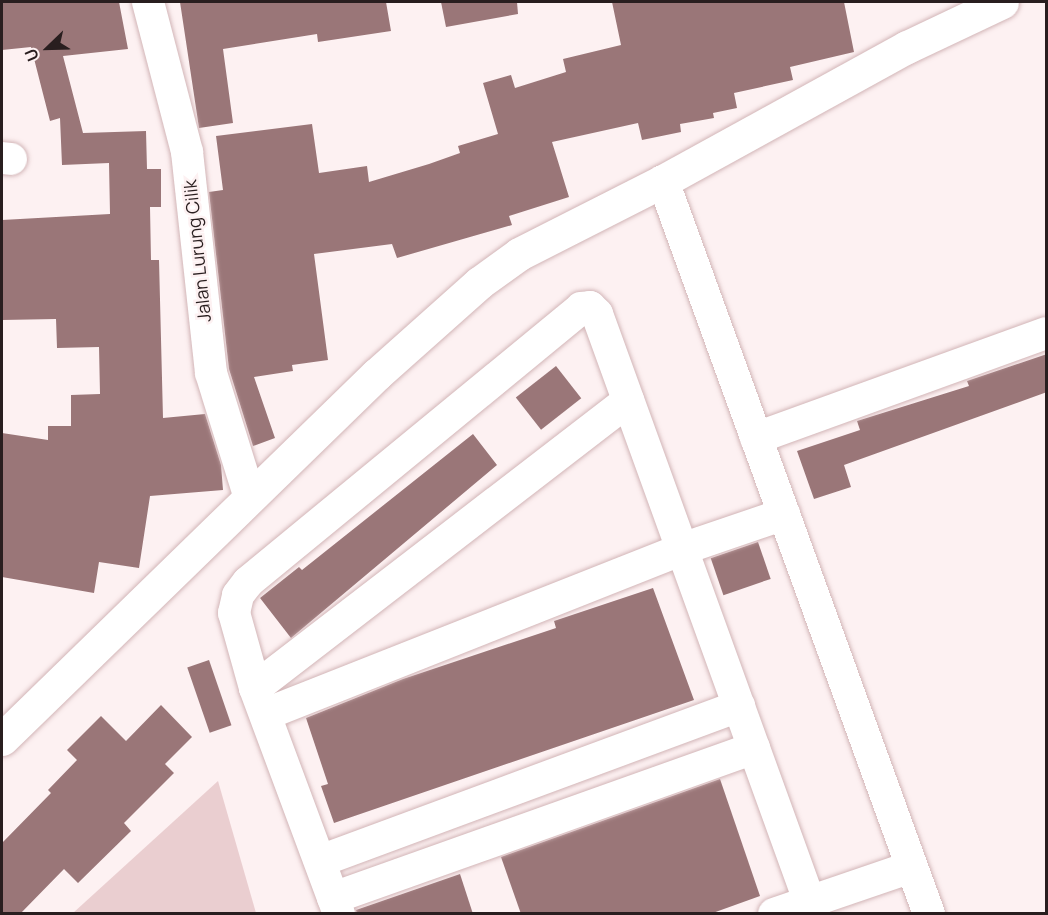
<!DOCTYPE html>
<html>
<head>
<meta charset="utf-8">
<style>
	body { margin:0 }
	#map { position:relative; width:1048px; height:915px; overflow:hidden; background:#fdf1f2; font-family:Manrope,sans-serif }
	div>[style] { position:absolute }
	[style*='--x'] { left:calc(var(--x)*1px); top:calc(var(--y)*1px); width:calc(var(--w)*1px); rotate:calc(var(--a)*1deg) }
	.green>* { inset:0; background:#eaced0 }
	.building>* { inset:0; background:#9a7678; transform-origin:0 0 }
	.roads { filter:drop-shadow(0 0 2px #d2b5b7) drop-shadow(0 0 2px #d2b5b7) }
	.street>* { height:32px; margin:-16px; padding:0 16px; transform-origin:16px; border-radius:16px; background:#fff }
	.secondary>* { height:33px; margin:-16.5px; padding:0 16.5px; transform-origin:16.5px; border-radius:16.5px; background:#fff }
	span { translate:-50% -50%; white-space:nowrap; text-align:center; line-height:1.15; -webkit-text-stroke:5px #fdf1f2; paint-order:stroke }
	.street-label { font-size:18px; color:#291e1f }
	.frame { position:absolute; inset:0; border:3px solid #291e1f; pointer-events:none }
	.north { position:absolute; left:18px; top:18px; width:60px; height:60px; -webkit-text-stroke:4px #fdf1f2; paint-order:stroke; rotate:247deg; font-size:16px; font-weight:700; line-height:24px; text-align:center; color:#291e1f }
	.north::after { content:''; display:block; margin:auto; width:21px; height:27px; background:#291e1f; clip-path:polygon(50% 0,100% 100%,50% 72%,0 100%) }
</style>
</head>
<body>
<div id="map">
	<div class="green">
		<div style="clip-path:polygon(218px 781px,256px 913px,73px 913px)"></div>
	</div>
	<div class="building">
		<div style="clip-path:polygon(2px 2px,119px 2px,128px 49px,63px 56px,83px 133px,146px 131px,147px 169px,161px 169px,161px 207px,150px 207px,151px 260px,159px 260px,163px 418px,205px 414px,221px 465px,223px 490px,150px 496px,139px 568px,99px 562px,94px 593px,2px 577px,2px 433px,48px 440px,48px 426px,71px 426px,71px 395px,100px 394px,99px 347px,57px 348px,56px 319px,2px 320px,2px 220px,110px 214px,109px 163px,62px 165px,60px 118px,50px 121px,31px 47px,2px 50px)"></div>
		<div style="clip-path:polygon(180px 2px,386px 2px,391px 31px,318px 42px,317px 34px,223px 49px,233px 123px,199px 128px)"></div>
		<div style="clip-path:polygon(441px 2px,517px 2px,518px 14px,446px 27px)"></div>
		<div style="clip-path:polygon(612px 2px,844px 2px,854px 52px,790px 67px,793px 80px,734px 93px,737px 108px,713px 113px,714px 118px,680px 124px,681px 132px,642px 140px,638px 123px,552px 142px,569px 197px,509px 216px,512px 225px,397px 258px,392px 244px,314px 254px,328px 360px,292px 365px,293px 371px,254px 377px,275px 438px,253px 446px,229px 369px,209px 192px,223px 190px,216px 136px,312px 124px,319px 173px,367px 166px,369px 182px,429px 164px,460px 153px,458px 146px,498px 134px,483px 83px,511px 75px,515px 88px,566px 72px,563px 59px,621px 45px)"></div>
		<div style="clip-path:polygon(1047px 354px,1047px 392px,844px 465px,851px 487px,814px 499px,797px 451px,860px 430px,857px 421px,969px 386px,967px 381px)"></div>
		<div style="left:556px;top:366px;width:41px;height:51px;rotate:52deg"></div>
		<div style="clip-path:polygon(473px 434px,497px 465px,291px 638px,260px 598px,299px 567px,302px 570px)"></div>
		<div style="left:758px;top:542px;width:39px;height:50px;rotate:71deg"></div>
		<div style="clip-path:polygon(653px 588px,694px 700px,334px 823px,321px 786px,328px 784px,306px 718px,403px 679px,556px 628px,554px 621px)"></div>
		<div style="left:209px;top:660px;width:69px;height:23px;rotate:71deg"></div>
		<div style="clip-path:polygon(161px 705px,192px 737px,165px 764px,174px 773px,124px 823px,131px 831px,78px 883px,64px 869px,20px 914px,2px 914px,2px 843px,51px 793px,48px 790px,77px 760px,67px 750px,101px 716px,126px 741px)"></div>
		<div style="clip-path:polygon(720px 779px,760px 896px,710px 914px,521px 914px,501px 857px)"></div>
		<div style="clip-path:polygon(460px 874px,473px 914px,357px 914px,356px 910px)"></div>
	</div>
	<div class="roads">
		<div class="street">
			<div style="--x:148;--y:2;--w:155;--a:75.4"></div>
			<div style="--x:187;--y:152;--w:222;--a:83.8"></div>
			<div style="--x:211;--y:373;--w:131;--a:72.7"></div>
			<div style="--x:2;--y:158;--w:9;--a:6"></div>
			<div style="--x:663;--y:181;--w:780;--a:70.05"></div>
			<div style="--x:756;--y:438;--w:308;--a:-19.9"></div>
			<div style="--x:255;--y:688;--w:471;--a:-37.6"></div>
			<div style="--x:266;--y:714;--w:448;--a:-21.6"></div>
			<div style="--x:682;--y:549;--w:108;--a:-18.9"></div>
			<div style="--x:320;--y:861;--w:447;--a:-20.3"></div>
			<div style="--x:333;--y:898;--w:447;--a:-19.6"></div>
			<div style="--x:339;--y:914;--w:241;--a:-110.4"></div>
			<div style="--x:255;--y:688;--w:78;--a:-105.6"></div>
			<div style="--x:234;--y:613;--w:18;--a:-77"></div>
			<div style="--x:238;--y:595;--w:16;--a:-52"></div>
			<div style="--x:248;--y:582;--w:431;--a:-39.4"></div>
			<div style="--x:581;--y:308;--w:9;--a:-6"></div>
			<div style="--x:590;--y:307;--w:10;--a:45"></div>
			<div style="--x:597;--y:314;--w:638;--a:70.12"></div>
			<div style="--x:774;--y:914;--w:145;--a:-18.9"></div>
		</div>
		<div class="secondary">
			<div style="--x:2;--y:739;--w:523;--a:-44.23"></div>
			<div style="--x:377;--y:374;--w:137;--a:-41.7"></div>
			<div style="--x:479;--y:283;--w:49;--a:-35.9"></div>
			<div style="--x:519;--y:254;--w:161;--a:-26.9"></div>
			<div style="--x:663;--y:181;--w:278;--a:-28.8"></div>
			<div style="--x:907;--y:47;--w:105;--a:-25.3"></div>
		</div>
	</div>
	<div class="street-label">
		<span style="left:197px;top:251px;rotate:-96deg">Jalan Lurung Cilik</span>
	</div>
	<div class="frame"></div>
	<div class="north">U</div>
</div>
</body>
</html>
